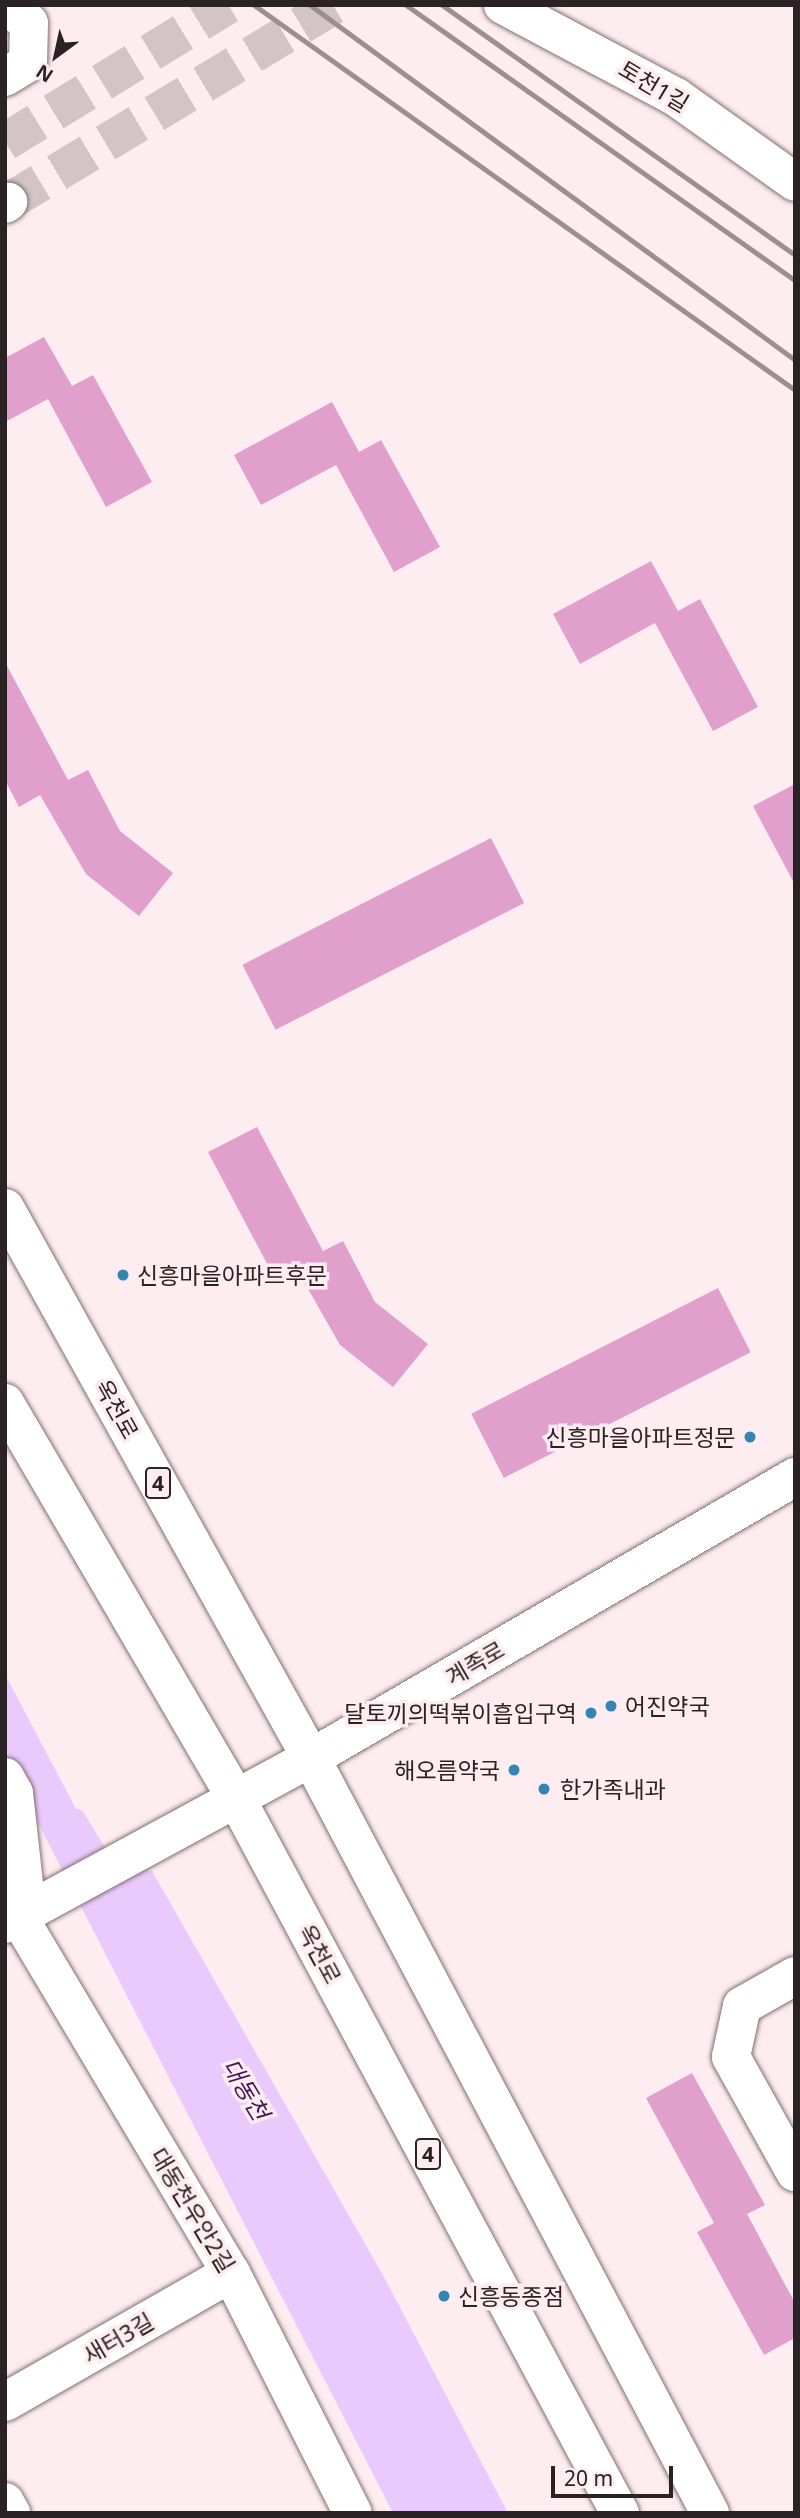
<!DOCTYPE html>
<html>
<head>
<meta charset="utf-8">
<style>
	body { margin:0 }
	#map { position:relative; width:800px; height:2518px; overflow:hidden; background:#fdecf0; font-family:"Noto Sans","Noto Sans KR",sans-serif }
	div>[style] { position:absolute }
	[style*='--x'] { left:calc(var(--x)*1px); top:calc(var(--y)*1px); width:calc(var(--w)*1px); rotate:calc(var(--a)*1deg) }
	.water>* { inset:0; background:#eacafc }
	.stream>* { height:12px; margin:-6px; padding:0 6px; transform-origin:6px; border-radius:6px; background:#eacafc }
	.building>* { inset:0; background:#e1a0cc; transform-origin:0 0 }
	.minor-tunnel>* { height:38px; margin-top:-19px; transform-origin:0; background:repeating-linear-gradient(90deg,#d3c4c7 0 38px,transparent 0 57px) }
	.roads { filter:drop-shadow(0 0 2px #816f73) drop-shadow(0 0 2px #816f73) }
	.minor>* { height:38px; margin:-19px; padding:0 19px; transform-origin:19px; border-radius:19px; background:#fff }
	.major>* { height:38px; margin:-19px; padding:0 19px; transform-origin:19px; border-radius:19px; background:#fff }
	.rail>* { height:5px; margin:-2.5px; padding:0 2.5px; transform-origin:2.5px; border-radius:2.5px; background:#9c8f92 }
	.dots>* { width:19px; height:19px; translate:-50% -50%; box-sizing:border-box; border:4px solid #fdecf0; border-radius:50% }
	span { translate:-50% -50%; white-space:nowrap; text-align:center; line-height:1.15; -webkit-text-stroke:7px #fdecf0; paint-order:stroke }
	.shield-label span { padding:2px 5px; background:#fdecf0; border:2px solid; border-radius:5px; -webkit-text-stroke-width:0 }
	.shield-label { font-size:21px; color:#2a2224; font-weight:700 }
	.street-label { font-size:23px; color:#2a2224 }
	.poi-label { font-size:23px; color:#2a2224 }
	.left { translate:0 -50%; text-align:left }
	.right { translate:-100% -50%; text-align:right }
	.water-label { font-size:24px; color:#45125a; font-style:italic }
	.frame { position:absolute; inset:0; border:7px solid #2a2224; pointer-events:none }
	.north { position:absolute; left:21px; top:21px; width:70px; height:70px; -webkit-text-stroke:5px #fdecf0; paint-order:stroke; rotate:213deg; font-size:19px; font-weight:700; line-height:28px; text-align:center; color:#2a2224 }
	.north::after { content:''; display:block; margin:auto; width:24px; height:32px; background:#2a2224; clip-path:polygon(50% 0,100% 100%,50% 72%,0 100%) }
	.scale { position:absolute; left:551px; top:2466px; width:122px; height:32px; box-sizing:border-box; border:4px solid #2a2224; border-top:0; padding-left:9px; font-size:21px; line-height:24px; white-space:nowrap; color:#2a2224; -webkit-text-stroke:5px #fdecf0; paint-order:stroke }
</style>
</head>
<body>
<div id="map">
	<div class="water">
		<div style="clip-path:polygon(5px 1674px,106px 1866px,152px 1871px,384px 2277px,508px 2513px,393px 2513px,5px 1759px)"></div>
	</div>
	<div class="stream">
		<div style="--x:78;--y:1815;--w:55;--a:58.3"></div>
	</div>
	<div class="building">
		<div style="clip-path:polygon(44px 337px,72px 386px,93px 375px,152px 482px,106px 507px,48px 399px,5px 422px,5px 358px)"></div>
		<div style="clip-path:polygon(332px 402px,359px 452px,381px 440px,440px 547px,394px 572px,336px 465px,261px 505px,234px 455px)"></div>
		<div style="clip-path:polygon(651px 561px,678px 611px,700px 599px,758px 707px,713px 731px,655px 623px,580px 664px,553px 614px)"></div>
		<div style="clip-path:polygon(5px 662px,68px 780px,88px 770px,120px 831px,173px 873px,139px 916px,86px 874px,40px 795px,19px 807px,5px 780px)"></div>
		<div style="clip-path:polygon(795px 784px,795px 885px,753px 806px)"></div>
		<div style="left:491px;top:838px;width:73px;height:279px;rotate:63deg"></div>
		<div style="clip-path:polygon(257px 1127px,323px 1251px,343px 1241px,375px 1302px,428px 1344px,393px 1387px,340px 1345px,295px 1266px,274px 1277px,208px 1152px)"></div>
		<div style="left:718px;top:1288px;width:72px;height:277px;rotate:63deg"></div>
		<div style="clip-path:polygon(692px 2073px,765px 2205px,747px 2214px,795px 2303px,795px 2338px,764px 2355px,697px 2232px,714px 2223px,646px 2098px)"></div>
	</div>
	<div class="minor-tunnel">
		<div style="--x:5;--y:142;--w:262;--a:-31.6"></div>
		<div style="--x:8;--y:202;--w:381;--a:-31.1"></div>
	</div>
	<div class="roads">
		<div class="minor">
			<div style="--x:503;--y:5;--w:196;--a:28"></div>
			<div style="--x:676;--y:97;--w:146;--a:35.5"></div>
			<div style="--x:5;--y:6;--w:29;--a:35"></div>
			<div style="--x:29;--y:23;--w:40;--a:91.4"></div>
			<div style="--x:28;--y:63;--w:27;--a:149"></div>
			<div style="--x:5;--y:204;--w:4;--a:-34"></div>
			<div style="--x:5;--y:1777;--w:18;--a:61"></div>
			<div style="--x:14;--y:1793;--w:119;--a:83.7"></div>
			<div style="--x:18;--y:1916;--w:416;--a:59.2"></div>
			<div style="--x:231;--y:2273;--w:269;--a:63.1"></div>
			<div style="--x:795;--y:1976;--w:61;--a:150.5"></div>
			<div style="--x:742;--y:2006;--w:52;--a:102.2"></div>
			<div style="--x:731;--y:2057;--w:132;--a:60.9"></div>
			<div style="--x:5;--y:2402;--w:260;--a:-29.7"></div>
			<div style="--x:5;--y:2502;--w:13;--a:61"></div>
		</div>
		<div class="major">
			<div style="--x:5;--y:1208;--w:629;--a:60.91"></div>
			<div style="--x:311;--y:1758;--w:854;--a:62.14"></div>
			<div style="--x:5;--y:1403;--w:455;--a:59.7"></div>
			<div style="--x:235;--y:1796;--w:814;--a:61.77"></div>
			<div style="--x:5;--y:1924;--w:348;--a:-28.5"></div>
			<div style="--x:311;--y:1758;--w:560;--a:-30.14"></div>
		</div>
	</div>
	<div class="rail">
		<div style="--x:254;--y:5;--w:664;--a:35.44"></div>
		<div style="--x:310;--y:5;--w:601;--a:36.2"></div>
		<div style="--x:406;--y:5;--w:476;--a:35.3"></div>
		<div style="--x:442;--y:5;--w:433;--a:35.3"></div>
	</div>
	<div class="dots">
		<div style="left:123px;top:1275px;background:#3584b6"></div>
		<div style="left:750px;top:1437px;background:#3584b6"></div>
		<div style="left:611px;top:1706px;background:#3584b6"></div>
		<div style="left:591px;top:1713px;background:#3584b6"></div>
		<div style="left:514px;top:1770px;background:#3584b6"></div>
		<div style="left:544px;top:1789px;background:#3584b6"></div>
		<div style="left:444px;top:2296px;background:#3584b6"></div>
	</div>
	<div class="shield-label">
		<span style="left:158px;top:1483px">4</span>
		<span style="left:428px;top:2154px">4</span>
	</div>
	<div class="street-label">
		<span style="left:654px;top:86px;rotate:31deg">토천1길</span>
		<span style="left:117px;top:1409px;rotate:61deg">옥천로</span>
		<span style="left:475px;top:1663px;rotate:-30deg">계족로</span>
		<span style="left:320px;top:1954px;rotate:62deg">옥천로</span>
		<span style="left:193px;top:2210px;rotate:59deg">대동천우안2길</span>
		<span style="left:118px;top:2338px;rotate:-30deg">새터3길</span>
	</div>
	<div class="poi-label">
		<span class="left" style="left:137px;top:1275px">신흥마을아파트후문</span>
		<span class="right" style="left:736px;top:1437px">신흥마을아파트정문</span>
		<span class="left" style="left:625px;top:1706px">어진약국</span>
		<span class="right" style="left:577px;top:1713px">달토끼의떡볶이흡입구역</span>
		<span class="right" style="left:500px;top:1770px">해오름약국</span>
		<span class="left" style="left:560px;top:1789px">한가족내과</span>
		<span class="left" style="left:458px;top:2296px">신흥동종점</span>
	</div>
	<div class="water-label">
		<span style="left:246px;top:2089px;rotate:59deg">대동천</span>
	</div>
	<div class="frame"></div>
	<div class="north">N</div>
	<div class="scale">20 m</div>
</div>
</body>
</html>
